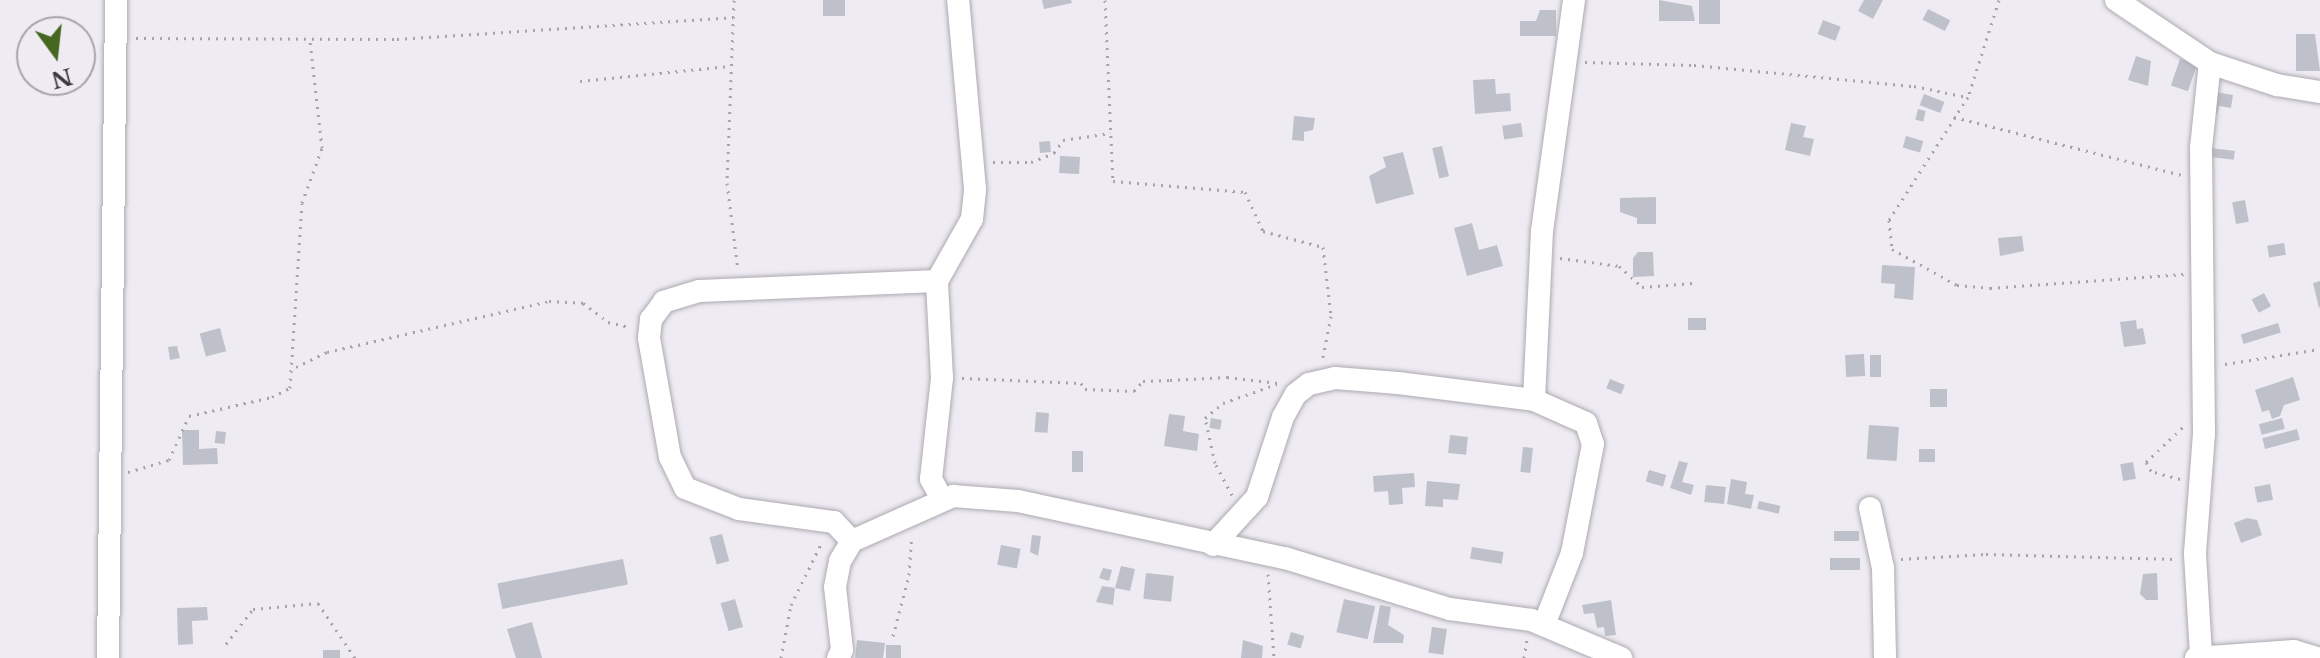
<!DOCTYPE html>
<html>
<head>
<meta charset="utf-8">
<style>
	body { margin:0 }
	#map { position:relative; width:2320px; height:658px; overflow:hidden; background:#efebf3; font-family:"Libre Baskerville",serif }
	div>[style] { position:absolute }
	[style*='--x'] { left:calc(var(--x)*1px); top:calc(var(--y)*1px); width:calc(var(--w)*1px); rotate:calc(var(--a)*1deg) }
	.building>* { inset:0; background:#bec1ca; transform-origin:0 0 }
	.path>* { height:3px; margin-top:-1.5px; transform-origin:0; background:repeating-linear-gradient(90deg,#a7a3aa 0 2px,transparent 0 8px) }
	.roads { filter:drop-shadow(0 0 2px #aca9b1) drop-shadow(0 0 2px #aca9b1) }
	.minor>* { height:22px; margin:-11px; padding:0 11px; transform-origin:11px; border-radius:11px; background:#fff }
	span { translate:-50% -50%; white-space:nowrap; text-align:center; line-height:1.15; -webkit-text-stroke:6px #efebf3; paint-order:stroke }
	.north { position:absolute; left:16px; top:16px; width:80px; height:80px; box-sizing:border-box; background:#efebf3; border:2px solid #a7a4ab; border-radius:50%; rotate:165deg; font-size:22px; font-weight:700; line-height:32px; text-align:center; color:#3c3a3e }
	.north::after { content:''; display:block; margin:auto; width:28px; height:36px; background:#45671f; clip-path:polygon(50% 0,100% 100%,50% 72%,0 100%) }
</style>
</head>
<body>
<div id="map">
	<div class="building">
		<div style="left:823px;top:0;width:22px;height:16px"></div>
		<div style="clip-path:polygon(1042px 0,1071px 0,1072px 3px,1044px 9px)"></div>
		<div style="clip-path:polygon(1659px 0,1692px 6px,1695px 21px,1659px 21px)"></div>
		<div style="left:1699px;top:0;width:21px;height:24px"></div>
		<div style="clip-path:polygon(1864px 0,1883px 0,1873px 19px,1858px 11px)"></div>
		<div style="left:1928px;top:9px;width:25px;height:12px;rotate:27deg"></div>
		<div style="clip-path:polygon(1540px 10px,1556px 10px,1556px 36px,1520px 36px,1520px 21px,1536px 21px)"></div>
		<div style="left:1823px;top:20px;width:19px;height:15px;rotate:21deg"></div>
		<div style="clip-path:polygon(2296px 34px,2315px 34px,2320px 71px,2296px 71px)"></div>
		<div style="clip-path:polygon(2136px 56px,2151px 61px,2148px 86px,2128px 80px)"></div>
		<div style="left:2180px;top:59px;width:18px;height:28px;rotate:19deg"></div>
		<div style="clip-path:polygon(1495px 79px,1496px 94px,1510px 93px,1511px 111px,1475px 114px,1473px 80px)"></div>
		<div style="clip-path:polygon(2215px 92px,2233px 95px,2231px 108px,2219px 106px,2217px 114px,2210px 113px)"></div>
		<div style="left:1924px;top:94px;width:22px;height:12px;rotate:21deg"></div>
		<div style="left:1918px;top:109px;width:8px;height:11px;rotate:14deg"></div>
		<div style="clip-path:polygon(1294px 116px,1315px 118px,1313px 130px,1304px 132px,1304px 141px,1292px 140px)"></div>
		<div style="left:1521px;top:123px;width:14px;height:19px;rotate:82deg"></div>
		<div style="clip-path:polygon(1791px 123px,1806px 126px,1803px 137px,1814px 139px,1810px 156px,1785px 150px)"></div>
		<div style="left:1906px;top:136px;width:18px;height:12px;rotate:16deg"></div>
		<div style="left:1050px;top:141px;width:11px;height:11px;rotate:85deg"></div>
		<div style="left:1442px;top:146px;width:31px;height:10px;rotate:77deg"></div>
		<div style="left:2211px;top:148px;width:24px;height:9px;rotate:7deg"></div>
		<div style="clip-path:polygon(1403px 152px,1414px 194px,1376px 204px,1369px 176px,1386px 167px,1383px 157px)"></div>
		<div style="left:1060px;top:156px;width:20px;height:17px;rotate:3deg"></div>
		<div style="clip-path:polygon(1656px 197px,1656px 224px,1637px 224px,1637px 218px,1620px 212px,1620px 198px)"></div>
		<div style="left:2245px;top:200px;width:22px;height:13px;rotate:80deg"></div>
		<div style="clip-path:polygon(1472px 223px,1479px 250px,1497px 245px,1503px 266px,1467px 276px,1454px 228px)"></div>
		<div style="clip-path:polygon(2022px 236px,2024px 251px,2000px 256px,1998px 238px)"></div>
		<div style="left:2284px;top:243px;width:12px;height:17px;rotate:81deg"></div>
		<div style="clip-path:polygon(1638px 252px,1653px 252px,1654px 276px,1633px 277px,1633px 258px)"></div>
		<div style="clip-path:polygon(1882px 265px,1915px 267px,1913px 300px,1894px 298px,1895px 284px,1881px 283px)"></div>
		<div style="clip-path:polygon(2320px 281px,2320px 307px,2319px 308px,2313px 283px)"></div>
		<div style="left:2264px;top:293px;width:15px;height:14px;rotate:62deg"></div>
		<div style="left:1688px;top:318px;width:18px;height:12px"></div>
		<div style="clip-path:polygon(2136px 320px,2137px 329px,2143px 328px,2146px 344px,2124px 347px,2120px 322px)"></div>
		<div style="left:2278px;top:323px;width:10px;height:39px;rotate:73deg"></div>
		<div style="left:220px;top:328px;width:24px;height:21px;rotate:75deg"></div>
		<div style="clip-path:polygon(177px 346px,180px 358px,170px 360px,168px 347px)"></div>
		<div style="left:1864px;top:354px;width:22px;height:19px;rotate:87deg"></div>
		<div style="left:1870px;top:355px;width:11px;height:22px"></div>
		<div style="clip-path:polygon(2293px 377px,2300px 400px,2284px 405px,2280px 416px,2272px 419px,2269px 410px,2262px 412px,2255px 390px)"></div>
		<div style="left:1610px;top:379px;width:16px;height:10px;rotate:22deg"></div>
		<div style="left:1930px;top:389px;width:17px;height:18px"></div>
		<div style="left:1036px;top:412px;width:13px;height:20px;rotate:4deg"></div>
		<div style="clip-path:polygon(1169px 414px,1185px 416px,1183px 431px,1199px 434px,1197px 451px,1164px 446px)"></div>
		<div style="left:1211px;top:418px;width:11px;height:10px;rotate:10deg"></div>
		<div style="left:2282px;top:418px;width:11px;height:24px;rotate:75deg"></div>
		<div style="left:1869px;top:425px;width:30px;height:34px;rotate:4deg"></div>
		<div style="left:2297px;top:429px;width:11px;height:36px;rotate:75deg"></div>
		<div style="clip-path:polygon(182px 430px,199px 430px,199px 449px,217px 448px,218px 464px,183px 465px)"></div>
		<div style="left:216px;top:431px;width:10px;height:12px;rotate:6deg"></div>
		<div style="left:1450px;top:435px;width:18px;height:18px;rotate:6deg"></div>
		<div style="left:1523px;top:447px;width:10px;height:25px;rotate:6deg"></div>
		<div style="left:1919px;top:449px;width:16px;height:13px"></div>
		<div style="left:1072px;top:451px;width:11px;height:21px"></div>
		<div style="clip-path:polygon(1679px 461px,1688px 463px,1682px 482px,1694px 485px,1691px 495px,1670px 488px)"></div>
		<div style="left:2133px;top:462px;width:17px;height:13px;rotate:80deg"></div>
		<div style="left:1649px;top:470px;width:18px;height:12px;rotate:16deg"></div>
		<div style="clip-path:polygon(1414px 473px,1415px 487px,1402px 488px,1403px 504px,1389px 505px,1388px 491px,1374px 492px,1373px 476px)"></div>
		<div style="clip-path:polygon(1731px 479px,1747px 482px,1745px 494px,1754px 495px,1751px 509px,1727px 504px)"></div>
		<div style="clip-path:polygon(1427px 481px,1460px 484px,1458px 500px,1443px 499px,1443px 507px,1425px 506px)"></div>
		<div style="left:2270px;top:484px;width:16px;height:16px;rotate:79deg"></div>
		<div style="left:1706px;top:485px;width:20px;height:17px;rotate:6deg"></div>
		<div style="left:1759px;top:501px;width:22px;height:8px;rotate:13deg"></div>
		<div style="clip-path:polygon(2247px 518px,2257px 520px,2262px 535px,2241px 543px,2234px 523px)"></div>
		<div style="left:1859px;top:531px;width:10px;height:25px;rotate:90deg"></div>
		<div style="left:722px;top:534px;width:28px;height:13px;rotate:75deg"></div>
		<div style="clip-path:polygon(1032px 535px,1041px 536px,1038px 556px,1030px 552px)"></div>
		<div style="left:1001px;top:545px;width:20px;height:20px;rotate:11deg"></div>
		<div style="left:1472px;top:547px;width:32px;height:12px;rotate:9deg"></div>
		<div style="left:1860px;top:558px;width:12px;height:30px;rotate:90deg"></div>
		<div style="left:623px;top:559px;width:26px;height:128px;rotate:79deg"></div>
		<div style="clip-path:polygon(1121px 566px,1135px 569px,1130px 591px,1115px 588px,1113px 605px,1096px 602px,1102px 586px,1115px 588px)"></div>
		<div style="clip-path:polygon(1103px 568px,1112px 570px,1109px 581px,1099px 578px)"></div>
		<div style="left:1146px;top:573px;width:28px;height:26px;rotate:6deg"></div>
		<div style="clip-path:polygon(2157px 573px,2158px 600px,2146px 600px,2140px 594px,2143px 574px)"></div>
		<div style="left:735px;top:599px;width:29px;height:15px;rotate:74deg"></div>
		<div style="left:1344px;top:599px;width:32px;height:34px;rotate:13deg"></div>
		<div style="clip-path:polygon(1611px 600px,1616px 635px,1605px 636px,1604px 627px,1597px 628px,1594px 613px,1584px 614px,1582px 605px)"></div>
		<div style="clip-path:polygon(1380px 605px,1391px 607px,1388px 625px,1404px 635px,1403px 643px,1373px 643px)"></div>
		<div style="clip-path:polygon(207px 607px,208px 620px,192px 621px,193px 644px,178px 645px,177px 608px)"></div>
		<div style="clip-path:polygon(532px 622px,542px 658px,516px 658px,507px 629px)"></div>
		<div style="left:1432px;top:627px;width:15px;height:26px;rotate:8deg"></div>
		<div style="left:1291px;top:632px;width:14px;height:13px;rotate:17deg"></div>
		<div style="clip-path:polygon(857px 640px,885px 643px,883px 658px,855px 658px)"></div>
		<div style="clip-path:polygon(1243px 640px,1263px 646px,1262px 658px,1241px 658px)"></div>
		<div style="left:901px;top:645px;width:13px;height:15px;rotate:90deg"></div>
		<div style="left:340px;top:650px;width:8px;height:17px;rotate:90deg"></div>
	</div>
	<div class="path">
		<div style="--x:734;--y:0;--w:183;--a:92.2"></div>
		<div style="--x:727;--y:183;--w:88;--a:82.8"></div>
		<div style="--x:1105;--y:0;--w:181;--a:87.5"></div>
		<div style="--x:1113;--y:181;--w:132;--a:4.8"></div>
		<div style="--x:1245;--y:192;--w:43;--a:65.2"></div>
		<div style="--x:1263;--y:231;--w:62;--a:14.9"></div>
		<div style="--x:1323;--y:247;--w:69;--a:83.4"></div>
		<div style="--x:1331;--y:316;--w:47;--a:101.1"></div>
		<div style="--x:1999;--y:0;--w:102;--a:107.7"></div>
		<div style="--x:1968;--y:97;--w:146;--a:122.7"></div>
		<div style="--x:1889;--y:220;--w:29;--a:84"></div>
		<div style="--x:1892;--y:249;--w:74;--a:29"></div>
		<div style="--x:1957;--y:285;--w:33;--a:5"></div>
		<div style="--x:1990;--y:288;--w:195;--a:-4.1"></div>
		<div style="--x:136;--y:38;--w:261;--a:0.2"></div>
		<div style="--x:397;--y:39;--w:337;--a:-3.7"></div>
		<div style="--x:1585;--y:62;--w:109;--a:1.6"></div>
		<div style="--x:1694;--y:65;--w:221;--a:5.5"></div>
		<div style="--x:1914;--y:86;--w:54;--a:11.7"></div>
		<div style="--x:580;--y:81;--w:150;--a:-5.7"></div>
		<div style="--x:1954;--y:117;--w:234;--a:14.3"></div>
		<div style="--x:993;--y:162;--w:38;--a:0"></div>
		<div style="--x:1031;--y:162;--w:25;--a:-21"></div>
		<div style="--x:1054;--y:153;--w:16;--a:-55"></div>
		<div style="--x:1063;--y:140;--w:48;--a:-8.5"></div>
		<div style="--x:1560;--y:258;--w:60;--a:7.7"></div>
		<div style="--x:1619;--y:266;--w:31;--a:42"></div>
		<div style="--x:1642;--y:287;--w:51;--a:-4.5"></div>
		<div style="--x:2225;--y:364;--w:96;--a:-9"></div>
		<div style="--x:296;--y:367;--w:34;--a:-26"></div>
		<div style="--x:327;--y:352;--w:228;--a:-12.9"></div>
		<div style="--x:549;--y:301;--w:34;--a:3"></div>
		<div style="--x:583;--y:303;--w:31;--a:37"></div>
		<div style="--x:608;--y:322;--w:23;--a:13"></div>
		<div style="--x:962;--y:378;--w:119;--a:2.4"></div>
		<div style="--x:1081;--y:383;--w:7;--a:56"></div>
		<div style="--x:1085;--y:389;--w:49;--a:2.3"></div>
		<div style="--x:1134;--y:391;--w:13;--a:-48"></div>
		<div style="--x:1143;--y:381;--w:27;--a:-2"></div>
		<div style="--x:1170;--y:380;--w:57;--a:-3"></div>
		<div style="--x:1227;--y:377;--w:51;--a:6.7"></div>
		<div style="--x:128;--y:472;--w:43;--a:-16.3"></div>
		<div style="--x:169;--y:460;--w:48;--a:-65.6"></div>
		<div style="--x:189;--y:416;--w:85;--a:-12.9"></div>
		<div style="--x:272;--y:397;--w:20;--a:-27"></div>
		<div style="--x:290;--y:388;--w:185;--a:-86.3"></div>
		<div style="--x:302;--y:203;--w:59;--a:-70"></div>
		<div style="--x:322;--y:148;--w:108;--a:-96.4"></div>
		<div style="--x:2180;--y:479;--w:30;--a:-165"></div>
		<div style="--x:2151;--y:471;--w:10;--a:-119"></div>
		<div style="--x:2146;--y:462;--w:51;--a:-43.4"></div>
		<div style="--x:1232;--y:495;--w:36;--a:-118"></div>
		<div style="--x:1215;--y:463;--w:46;--a:-102.5"></div>
		<div style="--x:1205;--y:418;--w:23;--a:-40"></div>
		<div style="--x:1223;--y:403;--w:57;--a:-19.4"></div>
		<div style="--x:1901;--y:559;--w:85;--a:-3.4"></div>
		<div style="--x:1986;--y:554;--w:191;--a:1.5"></div>
		<div style="--x:1268;--y:574;--w:84;--a:85.9"></div>
		<div style="--x:893;--y:636;--w:63;--a:-75.3"></div>
		<div style="--x:909;--y:575;--w:39;--a:-86"></div>
		<div style="--x:226;--y:644;--w:44;--a:-52.4"></div>
		<div style="--x:253;--y:609;--w:65;--a:-5.3"></div>
		<div style="--x:318;--y:603;--w:66;--a:56.1"></div>
		<div style="--x:781;--y:658;--w:54;--a:-79.3"></div>
		<div style="--x:791;--y:605;--w:70;--a:-63.8"></div>
		<div style="--x:1524;--y:658;--w:18;--a:-81"></div>
	</div>
	<div class="roads">
		<div class="minor">
			<div style="--x:2116;--y:0;--w:113;--a:33.8"></div>
			<div style="--x:2210;--y:63;--w:71;--a:18.2"></div>
			<div style="--x:2277;--y:85;--w:44;--a:9.2"></div>
			<div style="--x:937;--y:281;--w:238;--a:177.6"></div>
			<div style="--x:699;--y:291;--w:37;--a:163"></div>
			<div style="--x:664;--y:302;--w:21;--a:127"></div>
			<div style="--x:651;--y:319;--w:19;--a:96"></div>
			<div style="--x:649;--y:338;--w:121;--a:80"></div>
			<div style="--x:670;--y:457;--w:34;--a:64"></div>
			<div style="--x:685;--y:488;--w:58;--a:21.3"></div>
			<div style="--x:739;--y:509;--w:96;--a:7.8"></div>
			<div style="--x:834;--y:522;--w:26;--a:47"></div>
			<div style="--x:852;--y:541;--w:111;--a:-24"></div>
			<div style="--x:953;--y:496;--w:65;--a:4.4"></div>
			<div style="--x:1018;--y:501;--w:273;--a:12.1"></div>
			<div style="--x:1285;--y:558;--w:173;--a:17.2"></div>
			<div style="--x:1450;--y:609;--w:82;--a:7.7"></div>
			<div style="--x:1531;--y:620;--w:98;--a:22.9"></div>
			<div style="--x:1534;--y:400;--w:169;--a:-87.3"></div>
			<div style="--x:1542;--y:231;--w:233;--a:-82.1"></div>
			<div style="--x:942;--y:499;--w:23;--a:-119"></div>
			<div style="--x:931;--y:479;--w:102;--a:-83.8"></div>
			<div style="--x:942;--y:378;--w:97;--a:-93"></div>
			<div style="--x:937;--y:281;--w:71;--a:-60.6"></div>
			<div style="--x:972;--y:219;--w:30;--a:-84"></div>
			<div style="--x:975;--y:189;--w:190;--a:-95.1"></div>
			<div style="--x:1870;--y:508;--w:61;--a:77.8"></div>
			<div style="--x:1883;--y:568;--w:90;--a:88.7"></div>
			<div style="--x:1213;--y:545;--w:65;--a:-47.5"></div>
			<div style="--x:1257;--y:497;--w:84;--a:-72"></div>
			<div style="--x:1283;--y:417;--w:26;--a:-61"></div>
			<div style="--x:1296;--y:394;--w:16;--a:-38"></div>
			<div style="--x:1309;--y:384;--w:27;--a:-13"></div>
			<div style="--x:1335;--y:378;--w:63;--a:4.5"></div>
			<div style="--x:1398;--y:383;--w:137;--a:7.1"></div>
			<div style="--x:1534;--y:400;--w:57;--a:23.9"></div>
			<div style="--x:1586;--y:423;--w:22;--a:72"></div>
			<div style="--x:1593;--y:444;--w:111;--a:100.9"></div>
			<div style="--x:1572;--y:553;--w:77;--a:111.3"></div>
			<div style="--x:2201;--y:655;--w:102;--a:-93.4"></div>
			<div style="--x:2195;--y:553;--w:119;--a:-85.7"></div>
			<div style="--x:2204;--y:434;--w:286;--a:-90.6"></div>
			<div style="--x:2201;--y:148;--w:85;--a:-84"></div>
			<div style="--x:108;--y:658;--w:658;--a:-89.3"></div>
			<div style="--x:838;--y:658;--w:9;--a:-63"></div>
			<div style="--x:842;--y:650;--w:63;--a:-96.3"></div>
			<div style="--x:835;--y:587;--w:26;--a:-79"></div>
			<div style="--x:840;--y:561;--w:23;--a:-59"></div>
			<div style="--x:2196;--y:658;--w:98;--a:-4.1"></div>
			<div style="--x:2294;--y:651;--w:24;--a:17"></div>
		</div>
	</div>
	<div class="north">N</div>
</div>
</body>
</html>
